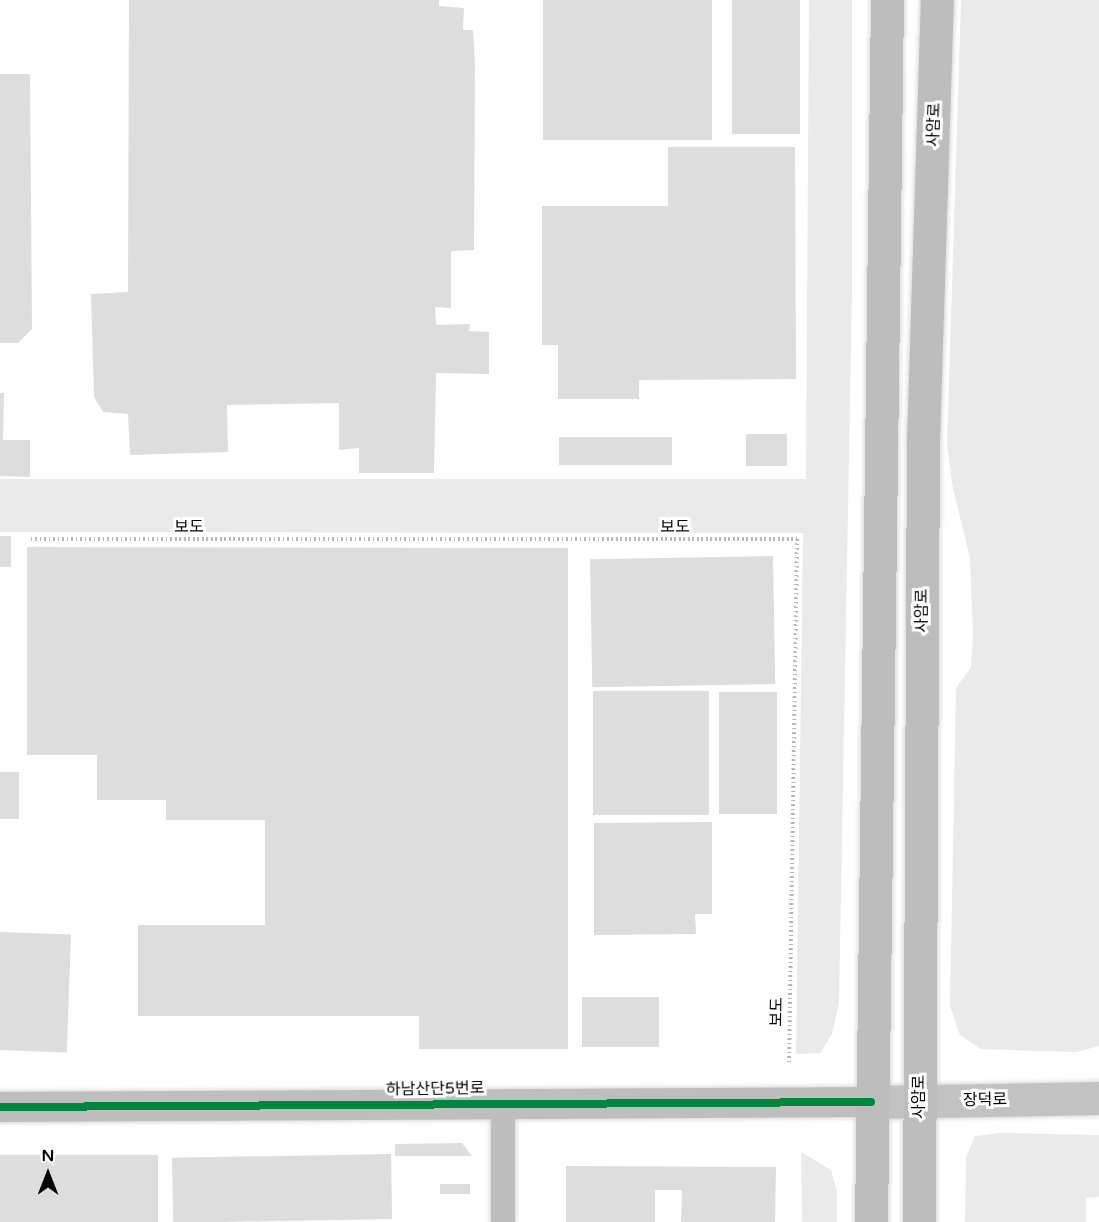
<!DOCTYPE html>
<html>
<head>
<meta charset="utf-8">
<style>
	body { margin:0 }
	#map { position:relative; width:1099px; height:1222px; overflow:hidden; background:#fff; font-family:"Varela Round","Noto Sans KR",sans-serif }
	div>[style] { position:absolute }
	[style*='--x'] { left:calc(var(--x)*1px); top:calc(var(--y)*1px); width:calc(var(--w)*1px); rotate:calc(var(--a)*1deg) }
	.green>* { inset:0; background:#eaeaea }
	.building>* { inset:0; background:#ddd; transform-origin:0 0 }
	.path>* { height:4px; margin-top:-2px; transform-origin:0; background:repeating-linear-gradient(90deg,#b8b8b8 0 1.5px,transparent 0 4.5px) }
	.roads { filter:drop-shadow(0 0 2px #dbdbdb) drop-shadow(0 0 2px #dbdbdb) }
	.minor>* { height:24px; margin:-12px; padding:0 12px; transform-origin:12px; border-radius:12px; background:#bebebe }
	.tertiary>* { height:30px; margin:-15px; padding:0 15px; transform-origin:15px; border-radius:15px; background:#bebebe }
	.secondary>* { height:33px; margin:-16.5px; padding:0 16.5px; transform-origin:16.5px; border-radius:16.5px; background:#c2c2c2 }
	.primary>* { height:33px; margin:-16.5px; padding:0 16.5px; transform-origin:16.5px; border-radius:16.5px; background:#bdbdbd }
	.cycleway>* { height:8px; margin:-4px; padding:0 4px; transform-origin:4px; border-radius:4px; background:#00873e }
	span { translate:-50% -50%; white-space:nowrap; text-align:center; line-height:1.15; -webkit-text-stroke:6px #fff; paint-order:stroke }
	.street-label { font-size:16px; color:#000 }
	.north { position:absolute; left:18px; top:1144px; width:60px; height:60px; -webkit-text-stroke:4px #fff; paint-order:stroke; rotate:0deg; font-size:16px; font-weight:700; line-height:24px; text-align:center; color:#000 }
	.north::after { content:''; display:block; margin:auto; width:21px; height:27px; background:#000; clip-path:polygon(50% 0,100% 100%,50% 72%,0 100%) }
</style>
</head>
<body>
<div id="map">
	<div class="green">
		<div style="clip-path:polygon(809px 0,852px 0,852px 291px,839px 1003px,832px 1034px,820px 1053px,796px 1054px,803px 533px,0 532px,0 479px,806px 479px)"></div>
		<div style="clip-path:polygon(961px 0,1099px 0,1099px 1046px,1076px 1052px,980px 1049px,960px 1035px,950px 1006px,956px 688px,971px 667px,973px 636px,970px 558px,953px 489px,947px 444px)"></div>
		<div style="clip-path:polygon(1000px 1133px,1099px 1135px,1099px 1197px,1086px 1198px,1086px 1222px,965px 1222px,966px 1158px,975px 1136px)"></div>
		<div style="clip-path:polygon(801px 1152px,831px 1170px,837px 1192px,837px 1222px,802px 1222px)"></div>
	</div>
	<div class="building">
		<div style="clip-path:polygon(129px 0,439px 0,439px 6px,464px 8px,463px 30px,473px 30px,475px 64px,474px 250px,451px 251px,451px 308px,435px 307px,436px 325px,470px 324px,469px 331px,489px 332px,489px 374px,436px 373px,434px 473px,359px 473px,359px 448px,339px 450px,339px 403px,227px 405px,228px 452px,130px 455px,128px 414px,103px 412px,94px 397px,91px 294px,128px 292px)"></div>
		<div style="left:543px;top:0;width:169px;height:140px"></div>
		<div style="left:732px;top:0;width:68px;height:134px"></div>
		<div style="clip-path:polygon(0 74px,30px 74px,32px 329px,18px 343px,0 343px)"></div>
		<div style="clip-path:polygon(668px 147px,795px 147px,796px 379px,639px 380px,639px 399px,558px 399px,558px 345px,542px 345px,542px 206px,668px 206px)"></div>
		<div style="clip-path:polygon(0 393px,4px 393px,3px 440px,30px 440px,30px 477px,0 476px)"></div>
		<div style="left:746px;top:434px;width:41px;height:32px"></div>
		<div style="left:559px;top:437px;width:113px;height:28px"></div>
		<div style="left:0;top:536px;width:11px;height:31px"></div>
		<div style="clip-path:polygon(27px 547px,568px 548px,568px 1049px,419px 1049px,419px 1016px,138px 1016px,138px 925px,265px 925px,265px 820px,166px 820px,166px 800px,97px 800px,97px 755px,27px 755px)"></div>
		<div style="left:773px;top:556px;width:128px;height:183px;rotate:89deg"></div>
		<div style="left:709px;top:691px;width:124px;height:116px;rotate:90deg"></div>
		<div style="left:777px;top:692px;width:122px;height:58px;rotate:90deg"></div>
		<div style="left:0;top:772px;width:19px;height:47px"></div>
		<div style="clip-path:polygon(712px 822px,712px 914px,695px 914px,696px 934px,594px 935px,594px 823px)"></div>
		<div style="left:0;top:932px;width:71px;height:118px;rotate:2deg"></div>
		<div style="left:582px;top:997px;width:77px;height:50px"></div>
		<div style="clip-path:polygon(462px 1143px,472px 1156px,395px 1156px,395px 1144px)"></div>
		<div style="left:391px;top:1154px;width:65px;height:219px;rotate:89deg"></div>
		<div style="left:0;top:1155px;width:158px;height:67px"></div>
		<div style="clip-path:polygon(566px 1166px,776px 1167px,775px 1222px,681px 1222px,682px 1190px,655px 1190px,655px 1222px,566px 1222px)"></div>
		<div style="left:440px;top:1184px;width:30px;height:10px"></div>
	</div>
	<div class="path">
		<div style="--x:31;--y:539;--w:766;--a:0"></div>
		<div style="--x:797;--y:539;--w:524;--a:90.87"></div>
	</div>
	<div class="roads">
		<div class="minor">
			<div style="--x:503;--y:1102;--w:120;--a:90"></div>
		</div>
		<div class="tertiary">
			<div style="--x:0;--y:1107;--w:871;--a:-0.33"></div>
		</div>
		<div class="secondary">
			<div style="--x:871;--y:1102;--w:228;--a:-1"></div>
		</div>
		<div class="primary">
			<div style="--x:871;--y:1222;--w:1222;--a:-89.25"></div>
			<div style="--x:919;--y:1222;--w:781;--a:-89.71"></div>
			<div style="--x:923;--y:441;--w:441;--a:-88.2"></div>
		</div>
	</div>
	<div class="cycleway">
		<div style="--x:0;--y:1107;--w:871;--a:-0.33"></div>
	</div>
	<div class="street-label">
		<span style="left:934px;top:125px;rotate:-88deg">사암로</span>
		<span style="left:189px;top:527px">보도</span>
		<span style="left:675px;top:527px">보도</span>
		<span style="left:922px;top:611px;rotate:-90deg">사암로</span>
		<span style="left:777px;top:1012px;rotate:-89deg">보도</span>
		<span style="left:435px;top:1089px;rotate:-1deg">하남산단5번로</span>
		<span style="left:919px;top:1097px;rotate:-90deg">사암로</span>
		<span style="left:985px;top:1100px;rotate:-1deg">장덕로</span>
	</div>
	<div class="north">N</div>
</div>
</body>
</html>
